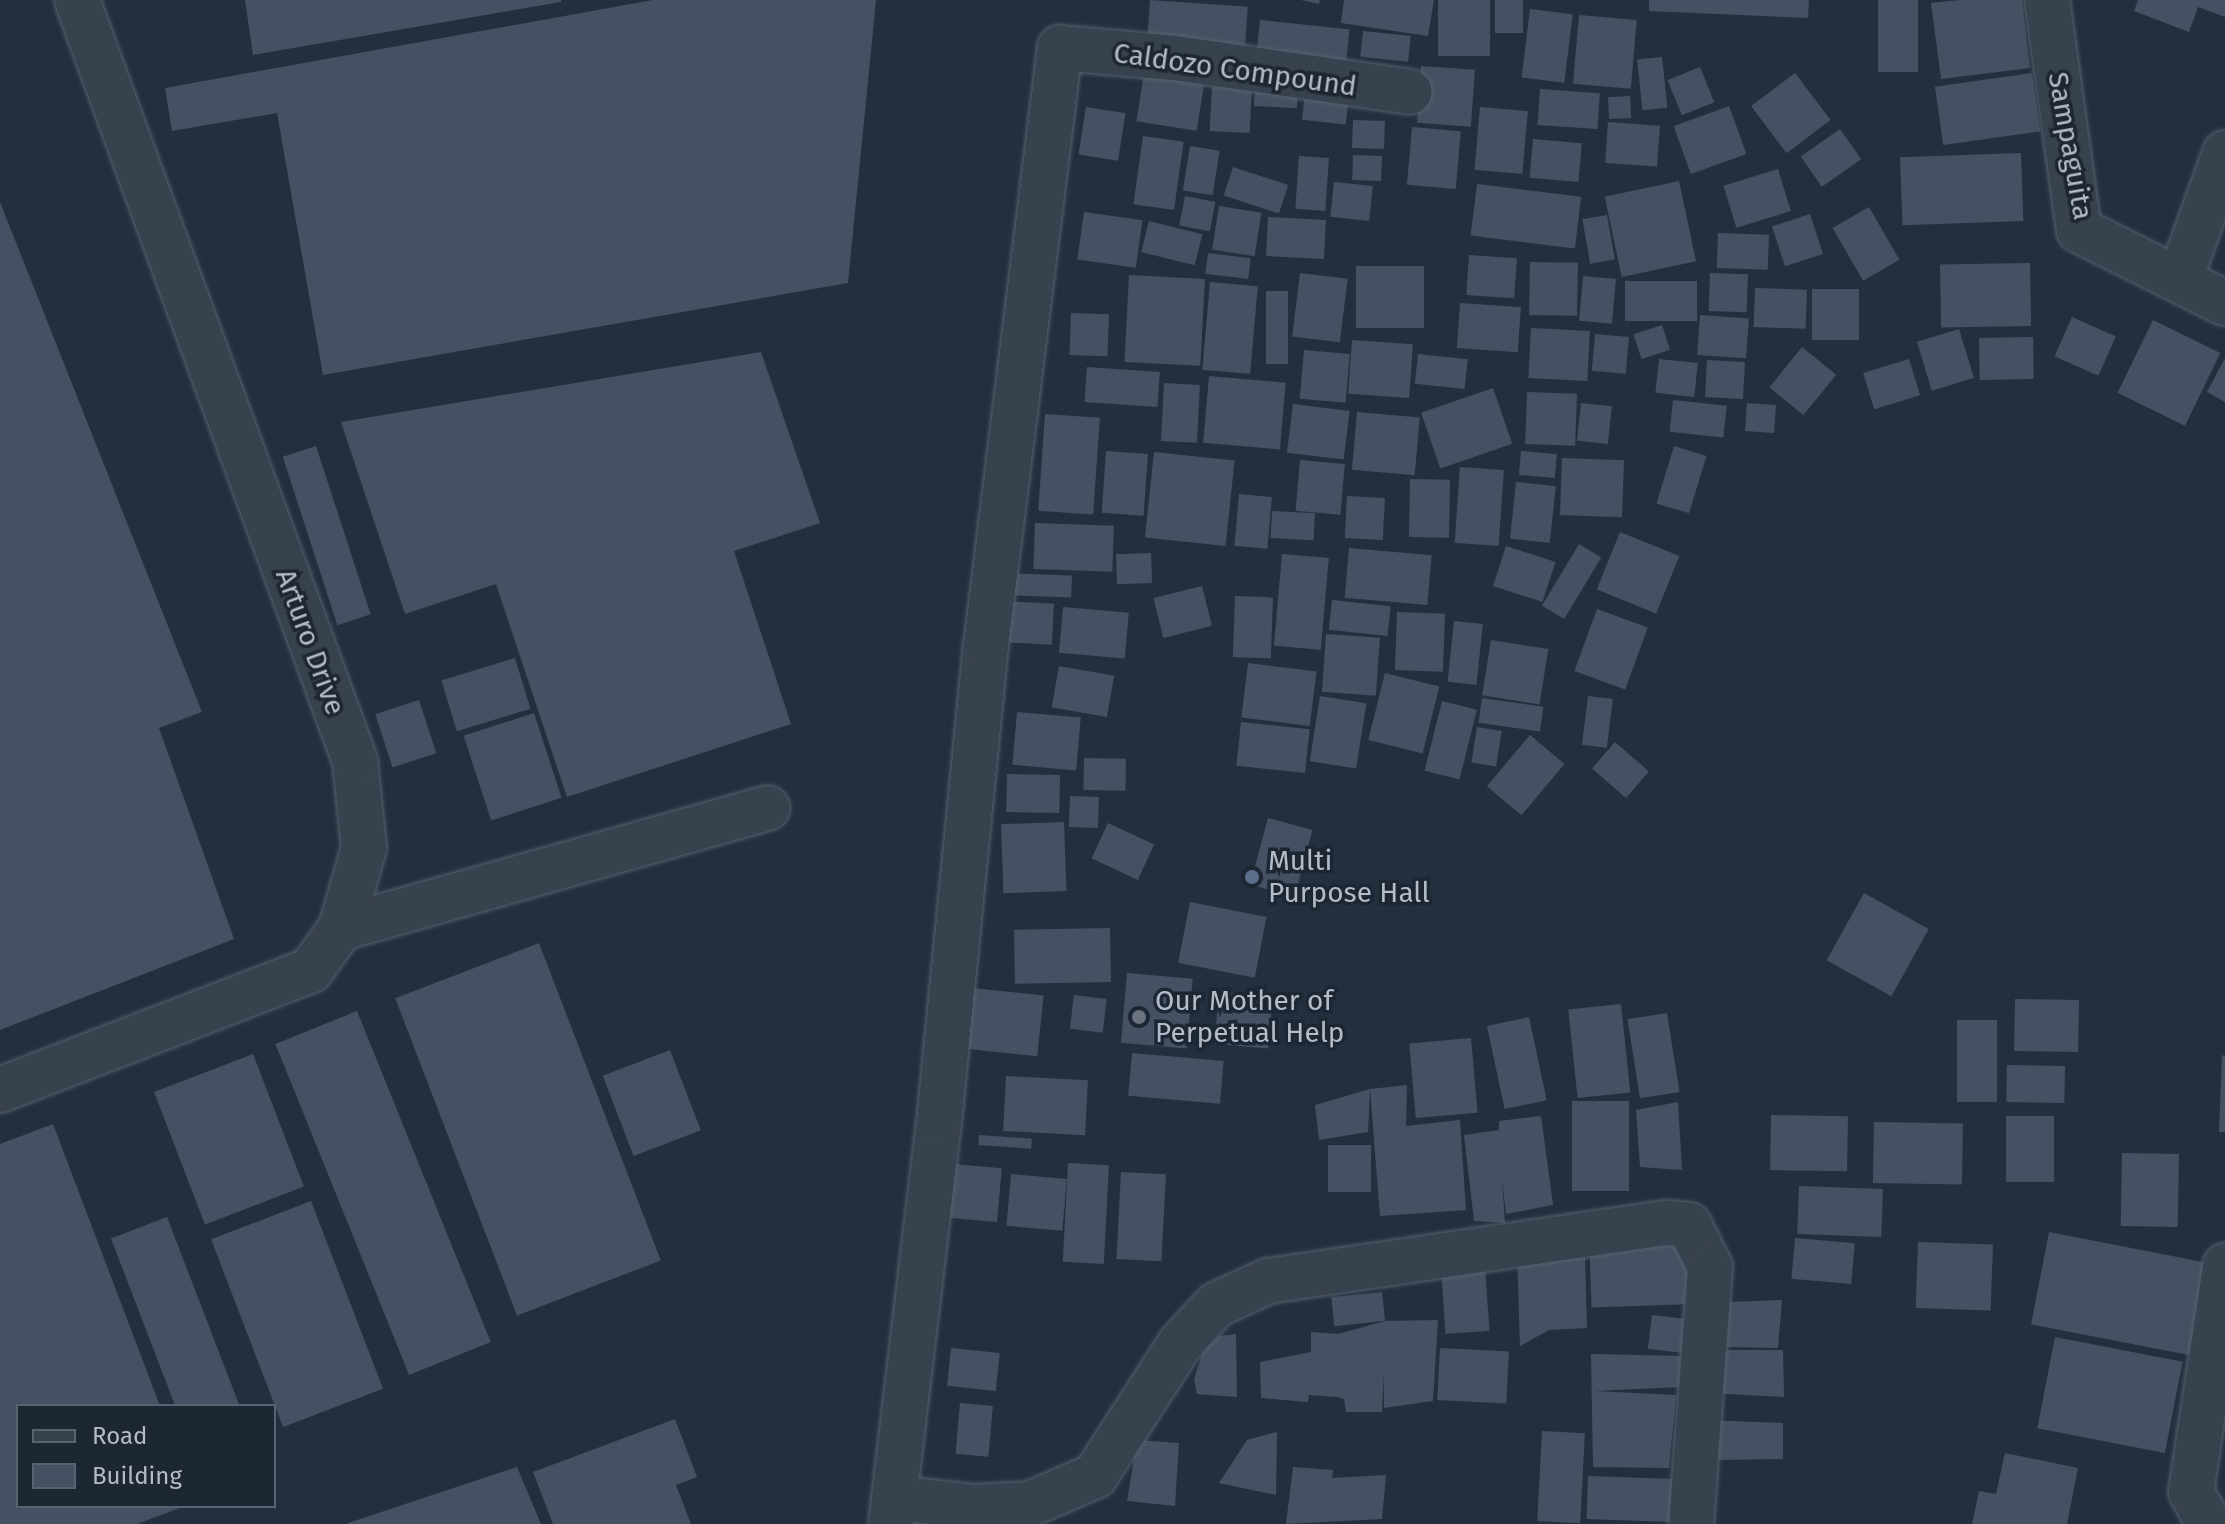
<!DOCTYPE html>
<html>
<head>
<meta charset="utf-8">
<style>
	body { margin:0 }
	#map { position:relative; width:2225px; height:1524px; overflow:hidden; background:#242f3e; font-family:"Fira Sans",sans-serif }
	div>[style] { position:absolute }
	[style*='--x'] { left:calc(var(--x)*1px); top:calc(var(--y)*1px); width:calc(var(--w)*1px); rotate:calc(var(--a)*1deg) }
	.building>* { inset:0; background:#455162; transform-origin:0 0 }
	.roads { filter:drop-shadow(0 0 2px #565f6c) drop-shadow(0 0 2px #565f6c) }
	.minor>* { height:44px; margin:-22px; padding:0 22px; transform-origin:22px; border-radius:22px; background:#38414e }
	.dots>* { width:22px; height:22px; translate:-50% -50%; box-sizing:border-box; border:4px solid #1d2633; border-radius:50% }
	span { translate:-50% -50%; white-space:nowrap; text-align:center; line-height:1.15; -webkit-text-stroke:7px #1d2633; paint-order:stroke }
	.street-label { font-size:28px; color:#b4bcc9 }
	.poi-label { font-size:28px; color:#b4bcc9 }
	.left { translate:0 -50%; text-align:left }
	.legend { position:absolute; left:16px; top:1404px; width:260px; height:104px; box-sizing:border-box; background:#1d2633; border:2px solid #59626f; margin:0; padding:10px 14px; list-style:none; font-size:24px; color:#b4bcc9 }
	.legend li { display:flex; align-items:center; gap:16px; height:40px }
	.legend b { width:40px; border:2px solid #59626f }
</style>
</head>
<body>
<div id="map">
	<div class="building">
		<div style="clip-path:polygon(245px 0,561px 0,561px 2px,253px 55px)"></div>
		<div style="clip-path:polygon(653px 0,876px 0,848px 283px,323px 375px,277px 113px,172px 131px,165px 88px)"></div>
		<div style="left:1150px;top:0;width:98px;height:40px;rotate:4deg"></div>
		<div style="clip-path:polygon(1301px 0,1320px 0,1319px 4px)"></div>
		<div style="clip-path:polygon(1344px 0,1434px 0,1428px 36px,1341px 23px)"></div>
		<div style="left:1438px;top:0;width:52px;height:56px"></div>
		<div style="left:1495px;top:0;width:28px;height:33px"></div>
		<div style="clip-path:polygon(1649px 0,1809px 0,1808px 18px,1649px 11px)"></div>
		<div style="left:1878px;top:0;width:40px;height:72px"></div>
		<div style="clip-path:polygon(1960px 0,2022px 0,2030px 68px,1941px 79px,1931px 3px)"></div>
		<div style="clip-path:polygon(2138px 0,2225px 0,2225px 17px,2198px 7px,2189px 32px,2134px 11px)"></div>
		<div style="left:1530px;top:9px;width:43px;height:69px;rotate:7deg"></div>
		<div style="left:1579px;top:15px;width:58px;height:69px;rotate:5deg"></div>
		<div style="left:1260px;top:20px;width:90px;height:46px;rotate:6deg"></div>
		<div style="left:1363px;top:31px;width:48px;height:26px;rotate:6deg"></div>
		<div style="left:1662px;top:57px;width:51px;height:25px;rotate:84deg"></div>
		<div style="left:1421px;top:66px;width:54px;height:57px;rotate:4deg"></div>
		<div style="left:1145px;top:67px;width:61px;height:55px;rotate:9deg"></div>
		<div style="left:1700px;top:67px;width:38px;height:35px;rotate:68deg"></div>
		<div style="left:1795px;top:73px;width:59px;height:55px;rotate:53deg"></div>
		<div style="left:2032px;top:73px;width:59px;height:98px;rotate:82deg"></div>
		<div style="left:1255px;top:85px;width:43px;height:21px;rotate:3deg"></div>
		<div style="left:1212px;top:86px;width:40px;height:45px;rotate:3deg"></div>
		<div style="left:1540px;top:89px;width:60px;height:36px;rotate:4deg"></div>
		<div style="left:1305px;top:92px;width:44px;height:28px;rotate:6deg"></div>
		<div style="left:1630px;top:96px;width:22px;height:22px;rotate:87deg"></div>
		<div style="left:1729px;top:106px;width:51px;height:59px;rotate:70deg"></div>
		<div style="left:1086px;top:107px;width:40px;height:48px;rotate:9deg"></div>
		<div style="left:1480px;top:107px;width:48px;height:63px;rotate:5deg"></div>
		<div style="left:1353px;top:120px;width:32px;height:28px;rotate:2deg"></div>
		<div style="left:1608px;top:122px;width:52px;height:41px;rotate:4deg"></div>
		<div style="left:1412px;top:127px;width:49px;height:58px;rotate:5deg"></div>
		<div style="left:1840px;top:129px;width:37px;height:48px;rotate:55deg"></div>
		<div style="left:1143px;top:136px;width:41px;height:69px;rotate:8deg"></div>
		<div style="left:1533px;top:139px;width:49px;height:39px;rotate:5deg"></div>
		<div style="left:1190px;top:146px;width:30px;height:45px;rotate:9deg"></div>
		<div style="left:2021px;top:153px;width:68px;height:121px;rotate:88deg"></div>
		<div style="left:1353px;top:155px;width:29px;height:25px;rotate:2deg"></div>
		<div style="left:1299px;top:156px;width:30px;height:53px;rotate:4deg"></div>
		<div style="left:1233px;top:167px;width:58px;height:30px;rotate:18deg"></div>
		<div style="left:1778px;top:169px;width:44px;height:57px;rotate:73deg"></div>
		<div style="left:1679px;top:181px;width:82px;height:76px;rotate:78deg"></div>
		<div style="left:1334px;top:182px;width:39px;height:35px;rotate:6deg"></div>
		<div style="left:1477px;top:184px;width:105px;height:52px;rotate:7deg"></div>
		<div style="left:1185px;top:196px;width:31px;height:30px;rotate:11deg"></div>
		<div style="clip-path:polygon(0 202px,202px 712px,159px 728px,234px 939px,0 1030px)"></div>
		<div style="left:1219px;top:206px;width:43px;height:44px;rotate:9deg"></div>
		<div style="left:1869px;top:207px;width:61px;height:42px;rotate:60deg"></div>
		<div style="left:1084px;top:212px;width:59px;height:48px;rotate:8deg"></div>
		<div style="left:1810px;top:214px;width:42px;height:40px;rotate:72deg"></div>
		<div style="left:1607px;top:215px;width:45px;height:25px;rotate:80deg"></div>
		<div style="left:1268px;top:217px;width:58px;height:39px;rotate:3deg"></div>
		<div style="left:1149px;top:221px;width:55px;height:32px;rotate:14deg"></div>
		<div style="left:1718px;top:233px;width:51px;height:35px;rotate:2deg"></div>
		<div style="left:1208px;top:253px;width:43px;height:21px;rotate:7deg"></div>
		<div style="left:1469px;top:255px;width:48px;height:40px;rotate:4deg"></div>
		<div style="left:1530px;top:262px;width:48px;height:53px;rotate:1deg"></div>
		<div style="left:2030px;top:263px;width:63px;height:90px;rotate:89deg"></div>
		<div style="left:1356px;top:266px;width:68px;height:62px"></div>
		<div style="left:1300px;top:273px;width:48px;height:64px;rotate:7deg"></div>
		<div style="left:1710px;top:273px;width:38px;height:38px;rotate:2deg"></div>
		<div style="left:1129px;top:275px;width:76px;height:87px;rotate:3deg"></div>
		<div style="left:1583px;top:276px;width:33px;height:45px;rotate:5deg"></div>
		<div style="left:1625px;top:281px;width:72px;height:40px"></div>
		<div style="left:1210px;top:282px;width:48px;height:88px;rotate:5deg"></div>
		<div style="left:1755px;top:288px;width:52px;height:39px;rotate:2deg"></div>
		<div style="left:1812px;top:289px;width:47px;height:51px"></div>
		<div style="left:1266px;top:291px;width:22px;height:73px"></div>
		<div style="left:1460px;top:303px;width:61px;height:45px;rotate:4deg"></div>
		<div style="left:1071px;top:313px;width:38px;height:42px;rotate:2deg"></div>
		<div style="left:1700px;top:315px;width:49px;height:40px;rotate:4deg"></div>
		<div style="left:2072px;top:317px;width:48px;height:43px;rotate:24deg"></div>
		<div style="left:2153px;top:320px;width:75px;height:81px;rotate:26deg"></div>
		<div style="left:1662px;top:325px;width:26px;height:30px;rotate:72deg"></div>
		<div style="left:1531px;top:328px;width:59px;height:50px;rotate:3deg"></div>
		<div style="left:1959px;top:329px;width:51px;height:44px;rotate:73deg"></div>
		<div style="left:1595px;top:334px;width:34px;height:37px;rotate:5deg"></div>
		<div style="left:2033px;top:337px;width:42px;height:54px;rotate:89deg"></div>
		<div style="left:1352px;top:340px;width:61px;height:54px;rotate:4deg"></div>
		<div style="left:1802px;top:347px;width:44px;height:52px;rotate:39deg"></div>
		<div style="left:1304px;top:350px;width:46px;height:49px;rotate:5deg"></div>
		<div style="clip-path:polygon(761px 352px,820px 523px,734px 551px,791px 724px,567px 797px,496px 584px,405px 614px,341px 422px)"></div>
		<div style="left:1418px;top:354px;width:50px;height:30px;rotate:6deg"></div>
		<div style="clip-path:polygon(2225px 358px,2225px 402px,2207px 392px)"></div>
		<div style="left:1659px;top:359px;width:39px;height:34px;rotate:6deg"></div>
		<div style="left:1909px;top:359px;width:38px;height:48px;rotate:73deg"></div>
		<div style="left:1707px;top:360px;width:38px;height:37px;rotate:3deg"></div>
		<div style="left:1087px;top:367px;width:73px;height:35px;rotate:4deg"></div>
		<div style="left:1209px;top:376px;width:77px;height:67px;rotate:5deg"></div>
		<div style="left:1164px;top:383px;width:36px;height:58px;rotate:3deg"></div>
		<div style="left:1493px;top:388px;width:59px;height:76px;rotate:71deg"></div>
		<div style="left:1527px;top:392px;width:50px;height:52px;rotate:2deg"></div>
		<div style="left:1673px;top:400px;width:54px;height:32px;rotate:6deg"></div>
		<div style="left:1581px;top:403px;width:31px;height:38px;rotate:6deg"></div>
		<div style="left:1747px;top:403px;width:29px;height:28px;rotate:4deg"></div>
		<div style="left:1293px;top:404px;width:57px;height:49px;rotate:7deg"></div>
		<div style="left:1357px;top:412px;width:63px;height:58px;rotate:5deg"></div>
		<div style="left:1045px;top:414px;width:55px;height:97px;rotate:4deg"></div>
		<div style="left:316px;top:446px;width:177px;height:35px;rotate:72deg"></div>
		<div style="left:1674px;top:446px;width:34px;height:60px;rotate:17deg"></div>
		<div style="left:1106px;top:451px;width:42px;height:62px;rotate:4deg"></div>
		<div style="left:1521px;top:451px;width:36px;height:24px;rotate:5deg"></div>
		<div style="left:1154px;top:452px;width:81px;height:86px;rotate:6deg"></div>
		<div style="left:1562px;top:458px;width:62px;height:57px;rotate:2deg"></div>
		<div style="left:1300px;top:460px;width:45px;height:51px;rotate:5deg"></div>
		<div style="left:1460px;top:467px;width:44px;height:76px;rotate:4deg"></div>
		<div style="left:1410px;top:479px;width:40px;height:58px;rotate:1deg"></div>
		<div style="left:1516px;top:482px;width:40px;height:57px;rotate:6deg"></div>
		<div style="left:1239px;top:494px;width:33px;height:52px;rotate:5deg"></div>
		<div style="left:1347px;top:496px;width:38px;height:42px;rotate:3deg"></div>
		<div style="left:1272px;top:511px;width:43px;height:27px;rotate:3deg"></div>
		<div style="left:1035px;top:523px;width:79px;height:46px;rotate:2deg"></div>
		<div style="left:1620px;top:532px;width:64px;height:62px;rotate:22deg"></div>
		<div style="left:1579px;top:544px;width:26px;height:72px;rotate:31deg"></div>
		<div style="left:1506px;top:546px;width:52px;height:42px;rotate:18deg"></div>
		<div style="left:1349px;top:548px;width:83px;height:50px;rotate:5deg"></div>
		<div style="left:1151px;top:553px;width:30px;height:35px;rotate:88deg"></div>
		<div style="left:1282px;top:554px;width:47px;height:92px;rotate:5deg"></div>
		<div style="left:999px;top:573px;width:73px;height:22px;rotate:2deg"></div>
		<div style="left:1202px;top:586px;width:41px;height:50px;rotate:76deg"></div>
		<div style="left:1235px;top:596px;width:38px;height:61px;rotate:2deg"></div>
		<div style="left:1332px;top:600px;width:59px;height:30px;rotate:6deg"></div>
		<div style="left:1002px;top:601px;width:52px;height:41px;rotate:3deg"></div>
		<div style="left:1063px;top:607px;width:66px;height:46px;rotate:5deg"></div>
		<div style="left:1597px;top:609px;width:54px;height:66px;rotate:20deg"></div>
		<div style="left:1397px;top:612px;width:48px;height:58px;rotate:2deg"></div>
		<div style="left:1454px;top:621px;width:29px;height:61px;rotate:6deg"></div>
		<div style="left:1326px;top:634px;width:54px;height:58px;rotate:4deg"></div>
		<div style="left:1491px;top:640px;width:58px;height:56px;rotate:9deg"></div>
		<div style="left:515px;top:658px;width:53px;height:77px;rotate:73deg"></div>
		<div style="left:1248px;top:663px;width:69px;height:55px;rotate:7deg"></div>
		<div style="left:1059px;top:666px;width:56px;height:42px;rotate:10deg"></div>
		<div style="left:1385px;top:673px;width:56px;height:69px;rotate:14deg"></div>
		<div style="left:1320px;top:696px;width:47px;height:66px;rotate:9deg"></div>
		<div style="left:1588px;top:696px;width:25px;height:49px;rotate:7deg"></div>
		<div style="left:1482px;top:698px;width:62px;height:25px;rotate:8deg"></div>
		<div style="left:419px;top:700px;width:56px;height:46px;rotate:72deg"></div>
		<div style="left:1442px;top:701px;width:36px;height:72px;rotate:14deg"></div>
		<div style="left:1017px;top:712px;width:64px;height:53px;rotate:5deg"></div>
		<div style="left:534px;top:713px;width:89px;height:74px;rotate:72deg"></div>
		<div style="left:1241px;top:722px;width:69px;height:44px;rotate:6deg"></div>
		<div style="left:1477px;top:727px;width:25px;height:36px;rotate:9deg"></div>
		<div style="left:1530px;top:735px;width:45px;height:67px;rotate:40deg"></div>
		<div style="left:1615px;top:742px;width:45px;height:35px;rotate:41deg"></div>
		<div style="left:1084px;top:758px;width:42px;height:32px;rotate:1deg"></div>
		<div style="left:1007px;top:774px;width:53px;height:38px;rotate:1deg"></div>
		<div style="left:1070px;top:796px;width:29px;height:31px;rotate:2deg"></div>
		<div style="left:1268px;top:818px;width:46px;height:69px;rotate:15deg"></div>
		<div style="left:1064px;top:822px;width:69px;height:63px;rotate:88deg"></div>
		<div style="left:1108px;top:823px;width:51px;height:39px;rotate:25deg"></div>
		<div style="left:1864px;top:893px;width:74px;height:77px;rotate:29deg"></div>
		<div style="left:1190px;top:902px;width:78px;height:62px;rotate:11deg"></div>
		<div style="left:1110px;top:928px;width:54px;height:96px;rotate:89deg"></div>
		<div style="left:539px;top:943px;width:340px;height:154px;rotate:69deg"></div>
		<div style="left:1127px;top:973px;width:66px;height:70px;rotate:5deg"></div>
		<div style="left:972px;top:988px;width:72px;height:61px;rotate:6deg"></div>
		<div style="left:1219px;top:992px;width:54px;height:52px;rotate:5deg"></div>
		<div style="left:1074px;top:995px;width:33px;height:34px;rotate:7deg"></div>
		<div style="left:2015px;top:999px;width:64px;height:52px;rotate:1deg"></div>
		<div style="left:1621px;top:1004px;width:89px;height:53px;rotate:84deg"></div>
		<div style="left:357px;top:1011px;width:357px;height:88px;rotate:68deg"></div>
		<div style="left:1667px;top:1013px;width:80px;height:40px;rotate:81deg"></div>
		<div style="left:1529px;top:1017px;width:85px;height:43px;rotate:78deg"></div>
		<div style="left:1957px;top:1020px;width:40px;height:82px"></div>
		<div style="left:1471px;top:1038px;width:75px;height:62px;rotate:85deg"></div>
		<div style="left:670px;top:1050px;width:86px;height:72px;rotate:69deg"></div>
		<div style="left:1132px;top:1053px;width:92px;height:43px;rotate:5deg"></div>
		<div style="left:253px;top:1054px;width:142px;height:106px;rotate:69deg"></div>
		<div style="clip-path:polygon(2222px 1055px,2225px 1056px,2225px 1132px,2219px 1132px)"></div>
		<div style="left:2007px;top:1065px;width:58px;height:37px;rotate:1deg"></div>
		<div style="left:1006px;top:1076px;width:82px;height:55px;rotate:3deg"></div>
		<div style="clip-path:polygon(1407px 1085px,1406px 1126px,1460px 1120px,1466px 1210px,1380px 1216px,1370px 1089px,1368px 1132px,1319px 1140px,1315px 1105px,1370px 1089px)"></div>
		<div style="left:1629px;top:1101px;width:90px;height:57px;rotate:90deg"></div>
		<div style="clip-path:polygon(1678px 1102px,1682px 1170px,1640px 1167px,1636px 1110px)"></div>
		<div style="left:1771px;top:1115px;width:77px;height:55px;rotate:1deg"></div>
		<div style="clip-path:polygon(1541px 1116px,1553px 1205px,1506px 1214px,1502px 1178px,1505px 1223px,1474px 1221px,1464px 1135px,1499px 1130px,1499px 1121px)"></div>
		<div style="left:2006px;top:1116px;width:48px;height:66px"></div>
		<div style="left:1874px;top:1122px;width:89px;height:61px;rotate:1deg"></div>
		<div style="clip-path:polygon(53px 1124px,160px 1406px,18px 1406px,18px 1506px,185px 1506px,137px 1524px,0 1524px,0 1144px)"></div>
		<div style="left:979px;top:1135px;width:53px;height:10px;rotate:4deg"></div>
		<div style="left:1328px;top:1145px;width:43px;height:47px"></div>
		<div style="left:2122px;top:1153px;width:57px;height:73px;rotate:1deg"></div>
		<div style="left:942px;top:1163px;width:60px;height:54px;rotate:5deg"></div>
		<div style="left:1068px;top:1163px;width:41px;height:99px;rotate:3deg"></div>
		<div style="left:1121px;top:1172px;width:45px;height:87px;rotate:3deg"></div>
		<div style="left:1011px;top:1174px;width:56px;height:52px;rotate:5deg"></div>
		<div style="left:1799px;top:1186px;width:84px;height:48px;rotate:2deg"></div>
		<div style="left:311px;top:1201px;width:201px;height:107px;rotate:69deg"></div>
		<div style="left:167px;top:1217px;width:202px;height:60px;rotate:69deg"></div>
		<div style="clip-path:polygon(1584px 1223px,1587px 1328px,1549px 1330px,1520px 1346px,1517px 1251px)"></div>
		<div style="left:1691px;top:1232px;width:72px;height:102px;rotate:88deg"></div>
		<div style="left:2049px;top:1232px;width:166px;height:94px;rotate:11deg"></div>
		<div style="left:1795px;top:1238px;width:60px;height:41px;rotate:5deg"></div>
		<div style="left:1918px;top:1242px;width:75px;height:66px;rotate:2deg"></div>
		<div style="left:1485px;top:1267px;width:64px;height:44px;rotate:86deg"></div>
		<div style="left:1382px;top:1292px;width:29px;height:51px;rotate:84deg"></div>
		<div style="clip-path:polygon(1782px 1300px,1778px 1348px,1727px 1347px,1730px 1302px)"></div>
		<div style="left:1652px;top:1315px;width:42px;height:34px;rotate:7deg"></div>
		<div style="clip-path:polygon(1438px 1320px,1433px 1401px,1384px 1408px,1384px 1373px,1382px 1412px,1346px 1412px,1344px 1399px,1338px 1397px,1309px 1395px,1308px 1402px,1261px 1398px,1260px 1362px,1311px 1352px,1311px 1332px,1338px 1334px,1385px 1321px)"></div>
		<div style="clip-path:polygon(1236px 1334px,1237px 1397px,1197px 1394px,1194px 1379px,1204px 1348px,1219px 1336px)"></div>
		<div style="left:2055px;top:1337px;width:130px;height:93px;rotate:11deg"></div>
		<div style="left:951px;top:1348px;width:49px;height:38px;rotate:6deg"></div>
		<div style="left:1440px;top:1348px;width:69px;height:52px;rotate:3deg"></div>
		<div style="clip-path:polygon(1720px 1350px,1783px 1350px,1784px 1397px,1707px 1393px)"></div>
		<div style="clip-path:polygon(1591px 1354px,1684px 1356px,1680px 1387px,1595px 1391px,1676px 1395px,1669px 1468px,1593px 1467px)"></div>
		<div style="left:960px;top:1403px;width:33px;height:51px;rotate:5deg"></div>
		<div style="clip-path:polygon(675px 1419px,697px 1477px,676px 1485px,691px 1524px,553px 1524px,533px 1472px)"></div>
		<div style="clip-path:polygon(1706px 1420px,1783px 1423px,1783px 1459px,1717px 1460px)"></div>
		<div style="left:1542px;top:1431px;width:43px;height:90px;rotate:3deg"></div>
		<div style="clip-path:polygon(1277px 1432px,1276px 1495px,1219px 1483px,1247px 1440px)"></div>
		<div style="clip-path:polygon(1137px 1440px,1179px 1443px,1175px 1506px,1127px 1501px)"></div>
		<div style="clip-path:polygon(2005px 1453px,2078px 1468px,2067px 1524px,1972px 1524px,1979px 1491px,1996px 1494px)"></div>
		<div style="clip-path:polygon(517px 1467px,541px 1524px,348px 1524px,348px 1523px)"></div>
		<div style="clip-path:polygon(1293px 1467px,1333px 1470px,1332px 1478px,1386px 1475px,1382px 1519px,1286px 1524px)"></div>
		<div style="left:1588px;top:1476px;width:94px;height:43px;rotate:2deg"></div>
	</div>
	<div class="roads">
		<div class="minor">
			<div style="--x:2047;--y:0;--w:232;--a:82.1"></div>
			<div style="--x:2079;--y:230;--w:163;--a:26.6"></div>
			<div style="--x:2180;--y:279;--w:134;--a:-70.3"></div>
			<div style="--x:341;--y:928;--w:443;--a:-15.7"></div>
			<div style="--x:0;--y:1090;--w:333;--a:-21.1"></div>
			<div style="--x:311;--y:970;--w:52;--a:-54.5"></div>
			<div style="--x:341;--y:928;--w:83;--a:-74"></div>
			<div style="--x:364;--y:848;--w:87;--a:-95.9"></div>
			<div style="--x:355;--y:761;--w:810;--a:-110.07"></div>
			<div style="--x:894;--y:1498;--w:82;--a:6.3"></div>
			<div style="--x:976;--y:1507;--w:54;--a:-3.2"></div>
			<div style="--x:1030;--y:1504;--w:71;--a:-23.3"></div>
			<div style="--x:1095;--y:1476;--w:157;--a:-57.2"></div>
			<div style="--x:1180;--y:1344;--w:53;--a:-47.3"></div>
			<div style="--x:1216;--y:1305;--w:57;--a:-24.8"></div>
			<div style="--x:1268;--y:1281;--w:403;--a:-8.3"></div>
			<div style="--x:1667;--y:1223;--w:22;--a:5"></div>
			<div style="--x:1689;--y:1225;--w:47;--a:63.4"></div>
			<div style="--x:1710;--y:1267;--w:258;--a:94.2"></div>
			<div style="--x:891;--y:1524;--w:404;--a:-83.2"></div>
			<div style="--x:939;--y:1123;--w:479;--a:-84.4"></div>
			<div style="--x:986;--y:646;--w:603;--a:-82.95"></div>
			<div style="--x:1060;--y:48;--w:115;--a:5"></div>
			<div style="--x:1175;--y:58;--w:237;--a:8.2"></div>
			<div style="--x:2209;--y:1524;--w:37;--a:-119"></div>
			<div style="--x:2191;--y:1492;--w:229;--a:-81.4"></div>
		</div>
	</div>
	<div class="dots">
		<div style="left:1252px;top:877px;background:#5c6f8a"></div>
		<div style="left:1139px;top:1017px;background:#6b7280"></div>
	</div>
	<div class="street-label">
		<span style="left:1235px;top:70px;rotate:8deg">Caldozo Compound</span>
		<span style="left:2070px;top:146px;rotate:80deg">Sampaguita</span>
		<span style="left:310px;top:642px;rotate:70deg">Arturo Drive</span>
	</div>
	<div class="poi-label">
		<span class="left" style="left:1268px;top:877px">Multi<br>Purpose Hall</span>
		<span class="left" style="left:1155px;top:1017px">Our Mother of<br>Perpetual Help</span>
	</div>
	<ul class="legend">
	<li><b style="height:10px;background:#38414e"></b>Road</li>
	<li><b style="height:22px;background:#455162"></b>Building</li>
	</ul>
</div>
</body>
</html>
